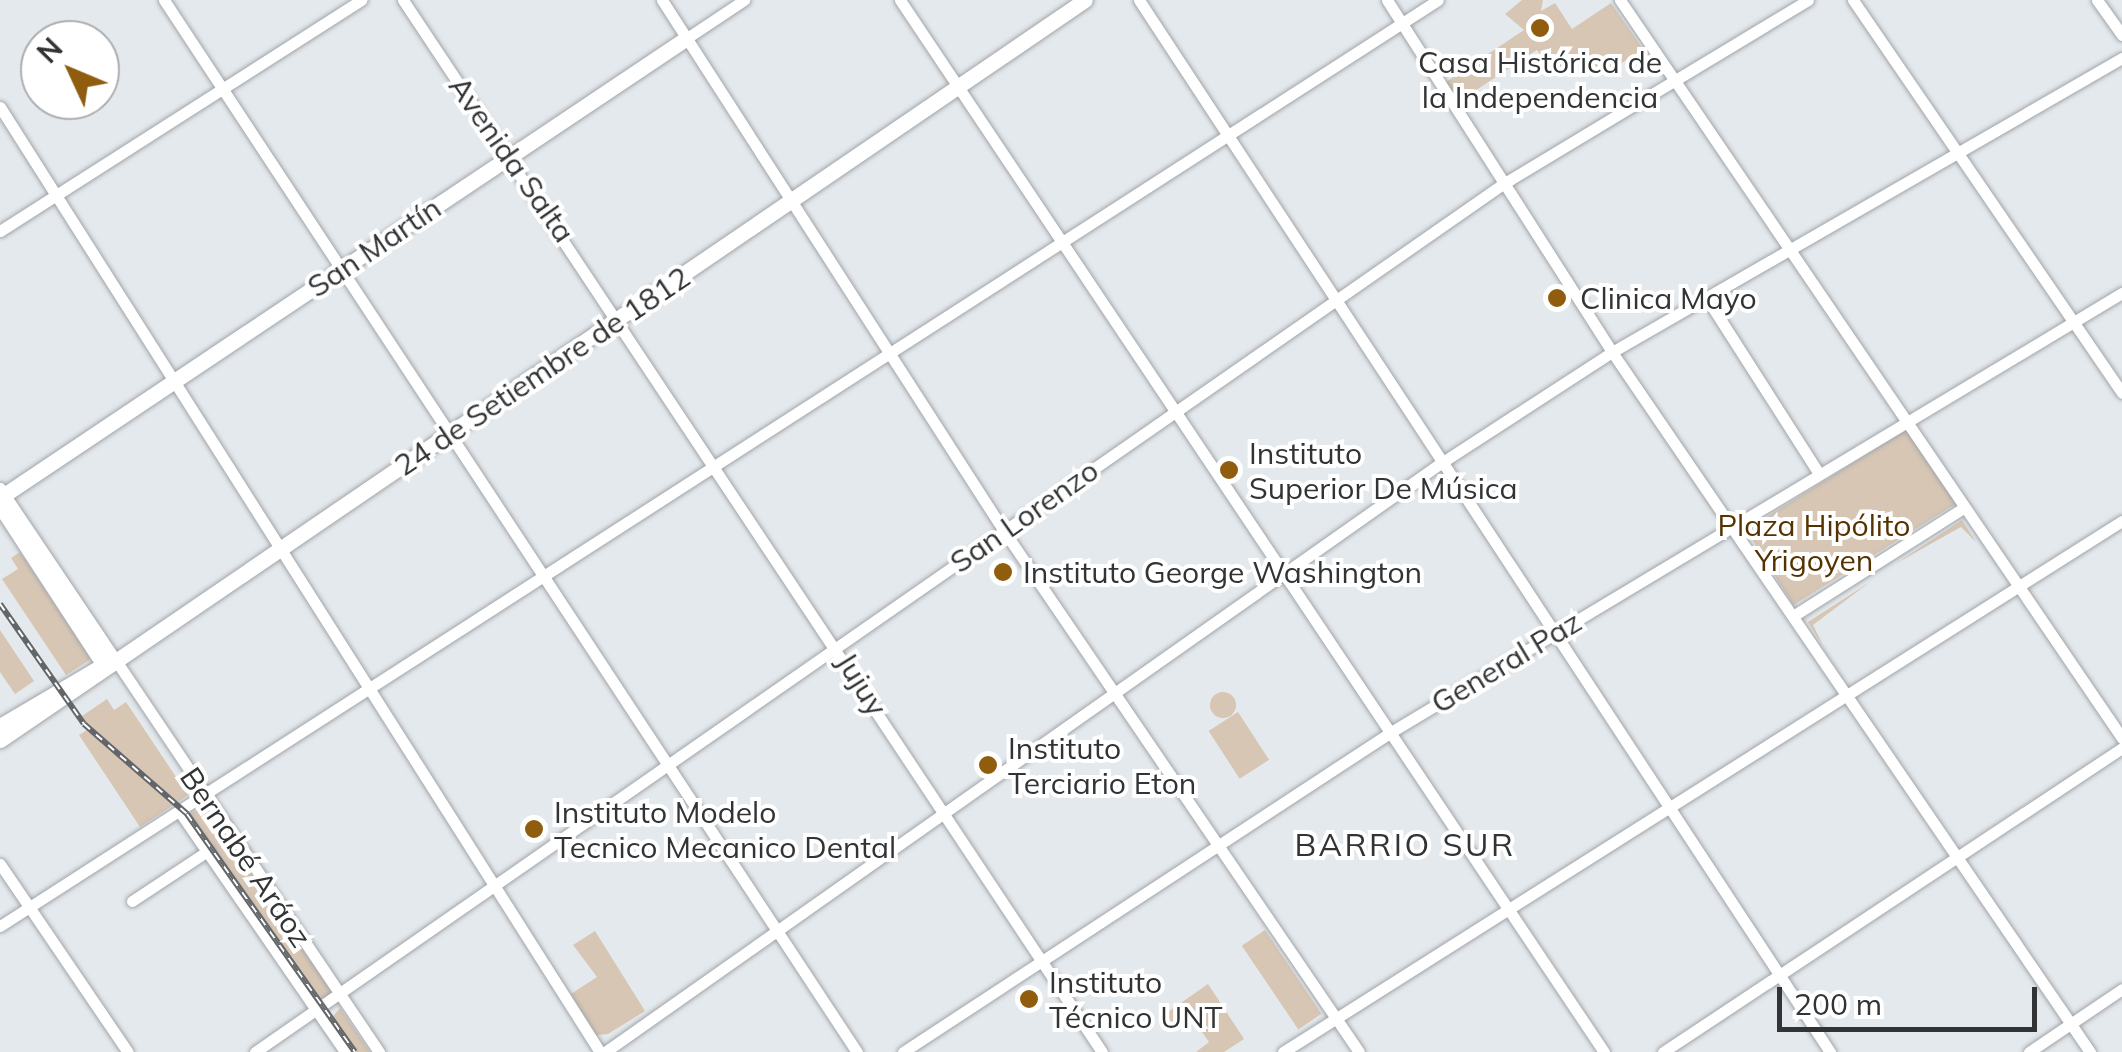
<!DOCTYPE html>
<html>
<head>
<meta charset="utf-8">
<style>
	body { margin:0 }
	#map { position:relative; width:2122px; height:1052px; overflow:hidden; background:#e4e9ed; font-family:Mulish,sans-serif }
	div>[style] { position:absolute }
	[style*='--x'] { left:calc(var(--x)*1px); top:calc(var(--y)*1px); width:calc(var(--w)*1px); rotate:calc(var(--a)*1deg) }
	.green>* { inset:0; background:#d7c6b4; transform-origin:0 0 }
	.round { border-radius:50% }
	.roads { filter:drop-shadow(0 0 2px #a1a5a9) drop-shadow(0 0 2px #a1a5a9) }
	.minor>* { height:11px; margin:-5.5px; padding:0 5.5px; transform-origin:5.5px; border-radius:5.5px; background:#fff }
	.major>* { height:15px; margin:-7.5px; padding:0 7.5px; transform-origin:7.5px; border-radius:7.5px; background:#fff }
	.rail>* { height:6px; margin-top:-3px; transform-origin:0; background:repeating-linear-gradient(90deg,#fff 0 8px,#636668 0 16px); box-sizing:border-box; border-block:2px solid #636668 }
	.dots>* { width:28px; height:28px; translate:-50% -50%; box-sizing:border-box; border:5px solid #fff; border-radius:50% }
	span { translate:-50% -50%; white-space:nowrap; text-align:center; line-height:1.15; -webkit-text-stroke:8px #fff; paint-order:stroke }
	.poi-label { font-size:30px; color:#313334 }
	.left { translate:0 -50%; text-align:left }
	.street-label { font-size:30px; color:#313334 }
	.park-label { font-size:30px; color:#530 }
	.neighbourhood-label { font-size:32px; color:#313334; letter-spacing:2.5px }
	.north { position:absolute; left:20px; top:20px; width:100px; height:100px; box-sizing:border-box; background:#fff; border:2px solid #adadae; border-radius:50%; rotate:314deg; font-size:28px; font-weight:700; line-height:40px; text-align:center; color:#313334 }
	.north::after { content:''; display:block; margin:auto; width:35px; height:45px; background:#905c0e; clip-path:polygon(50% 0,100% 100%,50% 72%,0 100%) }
	.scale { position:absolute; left:1777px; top:987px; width:260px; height:45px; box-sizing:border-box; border:5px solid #313334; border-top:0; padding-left:12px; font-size:30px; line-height:35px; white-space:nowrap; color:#313334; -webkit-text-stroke:8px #fff; paint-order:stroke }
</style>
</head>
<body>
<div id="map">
	<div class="green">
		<div style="clip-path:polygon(1522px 0,1543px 0,1541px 11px,1555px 3px,1572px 29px,1611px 3px,1643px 49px,1603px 75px,1584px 52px,1552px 72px,1537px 50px,1458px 102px,1446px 82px,1524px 30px,1505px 14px)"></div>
		<div style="left:1909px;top:428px;width:89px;height:192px;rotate:58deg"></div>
		<div style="clip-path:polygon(1962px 520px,1976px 542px,1961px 527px,1895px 564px)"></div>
		<div style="clip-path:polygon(20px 552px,91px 659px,66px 675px,2px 579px,18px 569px,11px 558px)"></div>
		<div style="clip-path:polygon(1870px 582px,1813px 625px,1823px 646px,1808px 622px)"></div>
		<div style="clip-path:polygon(0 630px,34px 681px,15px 694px,0 672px)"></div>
		<div class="round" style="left:1210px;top:692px;width:26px;height:26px"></div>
		<div style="clip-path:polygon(107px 699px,114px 710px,126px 702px,188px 795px,140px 827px,79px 735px,90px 728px,82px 716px)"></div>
		<div style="left:1238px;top:712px;width:57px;height:35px;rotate:57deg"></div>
		<div style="clip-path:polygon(204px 806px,334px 995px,326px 1007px,190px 814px)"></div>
		<div style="left:1265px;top:930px;width:101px;height:28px;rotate:56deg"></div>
		<div style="clip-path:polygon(595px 931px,645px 1011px,608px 1034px,596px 1035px,571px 994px,597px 977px,573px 945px)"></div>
		<div style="clip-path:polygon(1208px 984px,1244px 1039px,1224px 1052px,1196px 1052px,1209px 1042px,1190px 1015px,1174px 1025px,1165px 1014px)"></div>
		<div style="clip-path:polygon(340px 1008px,370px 1052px,350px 1052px,329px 1021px)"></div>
	</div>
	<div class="roads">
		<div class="minor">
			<div style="--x:164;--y:0;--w:1260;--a:56.63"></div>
			<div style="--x:403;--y:0;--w:1263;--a:56.4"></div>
			<div style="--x:662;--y:0;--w:632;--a:57.22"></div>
			<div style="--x:1004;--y:531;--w:630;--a:55.73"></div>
			<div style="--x:900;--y:0;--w:1266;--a:56.21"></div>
			<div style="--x:1139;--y:0;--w:1259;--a:56.7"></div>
			<div style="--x:1387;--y:0;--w:418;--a:57.4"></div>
			<div style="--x:1612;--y:352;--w:848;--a:55.67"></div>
			<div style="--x:1620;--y:0;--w:893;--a:55.78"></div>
			<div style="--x:1853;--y:0;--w:476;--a:55.6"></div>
			<div style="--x:2097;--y:0;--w:43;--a:54.5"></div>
			<div style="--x:687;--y:38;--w:69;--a:-33.7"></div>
			<div style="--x:0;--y:107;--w:1119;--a:57.59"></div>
			<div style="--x:0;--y:231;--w:429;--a:-32.6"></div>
			<div style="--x:1706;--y:297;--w:208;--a:57.4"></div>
			<div style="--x:0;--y:488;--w:680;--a:56.1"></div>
			<div style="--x:1793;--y:616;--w:201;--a:-32.4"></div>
			<div style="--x:179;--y:811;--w:293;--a:55.4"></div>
			<div style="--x:0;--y:864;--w:227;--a:55.8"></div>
			<div style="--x:132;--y:901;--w:92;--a:-33.5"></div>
			<div style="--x:0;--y:926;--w:1710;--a:-32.78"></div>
			<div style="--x:255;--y:1052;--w:1520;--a:-34.82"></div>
			<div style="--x:1503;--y:184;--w:356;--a:-31.1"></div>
			<div style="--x:605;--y:1052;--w:1019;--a:-35.17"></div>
			<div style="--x:1438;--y:465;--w:207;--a:-33"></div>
			<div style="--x:1612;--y:352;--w:589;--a:-29.96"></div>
			<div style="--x:903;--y:1052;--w:584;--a:-33.25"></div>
			<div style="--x:1391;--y:732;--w:853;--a:-30.99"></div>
			<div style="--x:1283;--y:1052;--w:993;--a:-32.33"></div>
			<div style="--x:1663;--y:1052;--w:551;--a:-33.52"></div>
			<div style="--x:2029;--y:1052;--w:112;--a:-34.1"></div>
		</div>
		<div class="major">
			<div style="--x:102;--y:662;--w:178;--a:-123.1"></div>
			<div style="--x:5;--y:513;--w:18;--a:-93"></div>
			<div style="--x:4;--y:495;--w:822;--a:-33.79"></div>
			<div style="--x:0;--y:726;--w:128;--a:-30.6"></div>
			<div style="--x:0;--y:740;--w:1313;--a:-34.3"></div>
		</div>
	</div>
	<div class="rail">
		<div style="--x:0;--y:604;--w:146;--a:55"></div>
		<div style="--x:84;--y:724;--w:137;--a:41.1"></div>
		<div style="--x:187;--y:814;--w:291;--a:54.8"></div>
	</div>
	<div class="dots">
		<div style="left:1540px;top:28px;background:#905c0e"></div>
		<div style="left:1557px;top:298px;background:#905c0e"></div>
		<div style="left:1229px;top:470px;background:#905c0e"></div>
		<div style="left:1003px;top:572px;background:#905c0e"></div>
		<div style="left:988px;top:765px;background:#905c0e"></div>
		<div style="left:534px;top:829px;background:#905c0e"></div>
		<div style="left:1029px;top:999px;background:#905c0e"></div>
	</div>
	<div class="poi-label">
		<span style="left:1540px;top:79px">Casa Histórica de<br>la Independencia</span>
		<span class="left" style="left:1580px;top:298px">Clinica Mayo</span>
		<span class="left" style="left:1249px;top:470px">Instituto<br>Superior De Música</span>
		<span class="left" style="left:1023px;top:572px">Instituto George Washington</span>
		<span class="left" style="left:1008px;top:765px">Instituto<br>Terciario Eton</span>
		<span class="left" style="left:554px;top:829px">Instituto Modelo<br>Tecnico Mecanico Dental</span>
		<span class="left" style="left:1049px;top:999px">Instituto<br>Técnico UNT</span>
	</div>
	<div class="street-label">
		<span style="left:512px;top:159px;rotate:55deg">Avenida Salta</span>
		<span style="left:374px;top:247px;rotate:-34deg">San Martín</span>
		<span style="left:542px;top:371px;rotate:-34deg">24 de Setiembre de 1812</span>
		<span style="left:1024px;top:516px;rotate:-35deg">San Lorenzo</span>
		<span style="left:1506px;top:662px;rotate:-31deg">General Paz</span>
		<span style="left:862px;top:684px;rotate:58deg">Jujuy</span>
		<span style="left:246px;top:857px;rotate:56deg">Bernabé Aráoz</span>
	</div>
	<div class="park-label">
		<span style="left:1814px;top:542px">Plaza Hipólito<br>Yrigoyen</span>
	</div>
	<div class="neighbourhood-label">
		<span style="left:1405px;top:844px">BARRIO SUR</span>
	</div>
	<div class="north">N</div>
	<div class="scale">200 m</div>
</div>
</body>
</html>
